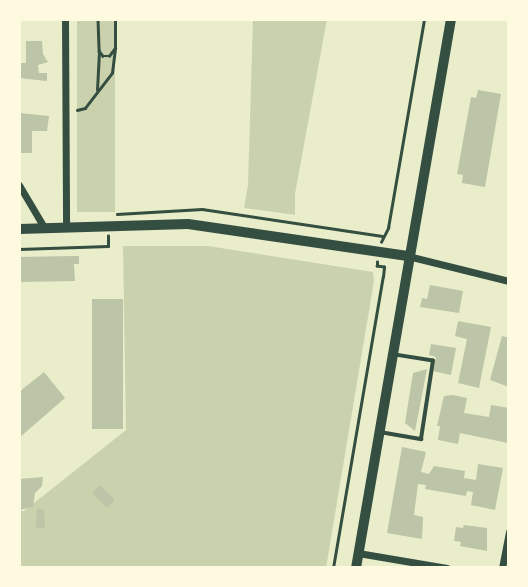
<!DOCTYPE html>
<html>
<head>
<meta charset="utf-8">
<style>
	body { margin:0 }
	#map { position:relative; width:528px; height:587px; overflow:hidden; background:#e9edc9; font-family:"Fira Sans Condensed",sans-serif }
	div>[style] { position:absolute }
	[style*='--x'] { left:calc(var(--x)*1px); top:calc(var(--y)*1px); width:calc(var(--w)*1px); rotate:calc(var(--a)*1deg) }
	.green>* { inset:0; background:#cad2ad; transform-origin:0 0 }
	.building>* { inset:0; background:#bcc5a7; transform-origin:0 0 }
	.path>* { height:2.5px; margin:-1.25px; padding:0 1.25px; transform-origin:1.25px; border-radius:1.25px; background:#344e41 }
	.service>* { height:3.5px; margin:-1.75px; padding:0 1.75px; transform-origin:1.75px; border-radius:1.75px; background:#344e41 }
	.minor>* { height:7px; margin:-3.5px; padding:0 3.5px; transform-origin:3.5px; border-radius:3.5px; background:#344e41 }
	.tertiary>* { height:10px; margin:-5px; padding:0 5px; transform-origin:5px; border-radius:5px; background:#344e41 }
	span { translate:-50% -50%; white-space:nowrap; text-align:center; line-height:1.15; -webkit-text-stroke:5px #fefae0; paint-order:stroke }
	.frame { position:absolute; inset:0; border:21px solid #fefae0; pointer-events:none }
</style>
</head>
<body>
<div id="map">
	<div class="green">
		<div style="left:77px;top:19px;width:38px;height:193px"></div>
		<div style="clip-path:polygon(253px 19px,327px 19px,295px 194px,295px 215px,244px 208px,248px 185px)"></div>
		<div style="clip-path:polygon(123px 246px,208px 246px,373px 272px,374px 281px,326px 568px,19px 568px,19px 511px,24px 511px,126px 430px)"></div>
	</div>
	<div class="building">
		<div style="clip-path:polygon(26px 41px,42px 41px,43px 54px,48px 62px,38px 65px,39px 73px,47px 73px,47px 81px,19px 78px,19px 63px,26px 63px)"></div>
		<div style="clip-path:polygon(478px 90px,501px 94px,485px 187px,462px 183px,463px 175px,457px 174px,471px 97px,476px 98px)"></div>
		<div style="clip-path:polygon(19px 113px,49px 116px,47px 131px,32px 131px,32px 153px,19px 153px)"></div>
		<div style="clip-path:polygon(74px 256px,79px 256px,79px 264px,74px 264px,75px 281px,19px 282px,19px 257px)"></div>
		<div style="clip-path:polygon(430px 285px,463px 291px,459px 313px,420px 307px,422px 298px,427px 299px)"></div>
		<div style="left:92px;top:299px;width:31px;height:130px"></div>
		<div style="clip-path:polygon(458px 321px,491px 327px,479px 388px,458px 383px,467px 339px,455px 336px)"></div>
		<div style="clip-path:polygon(502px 336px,509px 338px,509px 387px,490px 380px)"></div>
		<div style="clip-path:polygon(431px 344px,456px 348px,451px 375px,433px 371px,436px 357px,429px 355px)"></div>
		<div style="clip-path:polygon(427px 369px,415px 431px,405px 423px,413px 373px)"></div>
		<div style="clip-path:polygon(44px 372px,65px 398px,19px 438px,19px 392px)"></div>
		<div style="clip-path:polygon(453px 395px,467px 398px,464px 413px,489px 417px,491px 405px,509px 408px,508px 443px,460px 433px,458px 444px,438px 440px,440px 426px,437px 426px,444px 396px)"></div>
		<div style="clip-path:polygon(402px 447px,426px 452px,421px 472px,429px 474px,434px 466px,465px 471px,464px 478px,476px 480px,478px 464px,503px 468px,495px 510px,471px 505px,473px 492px,467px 491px,466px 496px,425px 489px,426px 485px,418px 484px,414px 515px,423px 517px,422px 539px,387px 533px)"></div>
		<div style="clip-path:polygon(43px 477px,42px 486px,35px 493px,33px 507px,19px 510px,19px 479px)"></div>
		<div style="left:100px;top:485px;width:21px;height:11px;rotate:45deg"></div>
		<div style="clip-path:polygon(37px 509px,44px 510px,45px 528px,36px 528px)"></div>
		<div style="clip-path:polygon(464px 525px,487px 528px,487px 551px,460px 546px,461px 542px,454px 541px,456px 527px,463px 528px)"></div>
	</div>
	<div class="path">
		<div style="--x:98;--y:19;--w:32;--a:88"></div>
		<div style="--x:99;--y:51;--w:6;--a:51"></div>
		<div style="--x:103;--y:56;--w:6;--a:0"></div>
		<div style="--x:109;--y:56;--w:10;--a:-53"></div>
		<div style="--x:115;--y:48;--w:29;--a:-90"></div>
		<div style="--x:97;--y:90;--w:39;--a:-87"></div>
		<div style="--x:77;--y:110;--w:8;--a:-14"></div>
		<div style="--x:85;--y:108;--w:44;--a:-52.4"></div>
		<div style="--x:112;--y:73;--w:25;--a:-83"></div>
		<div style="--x:117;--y:214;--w:85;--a:-3.4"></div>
		<div style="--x:202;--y:209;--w:182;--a:8.5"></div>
		<div style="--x:381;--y:242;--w:16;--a:-63"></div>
		<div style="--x:388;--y:228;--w:212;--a:-80.2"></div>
		<div style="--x:19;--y:249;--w:89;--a:-1.9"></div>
		<div style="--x:108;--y:246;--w:10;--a:-90"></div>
		<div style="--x:333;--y:568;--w:295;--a:-80.3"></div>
		<div style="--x:383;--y:277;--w:10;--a:-84"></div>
		<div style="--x:384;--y:267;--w:7;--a:-172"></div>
		<div style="--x:377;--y:266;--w:4;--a:-90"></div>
	</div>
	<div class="service">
		<div style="--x:380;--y:432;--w:42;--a:9.7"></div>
		<div style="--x:421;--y:439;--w:79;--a:-81.3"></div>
		<div style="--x:433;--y:361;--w:37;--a:-171"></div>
	</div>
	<div class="minor">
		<div style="--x:65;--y:19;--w:209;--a:89.7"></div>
		<div style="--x:19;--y:185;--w:51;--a:59.4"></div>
		<div style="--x:408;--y:256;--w:104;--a:13.9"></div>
		<div style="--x:358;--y:553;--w:90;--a:9.6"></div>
		<div style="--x:502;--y:568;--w:37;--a:-79"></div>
	</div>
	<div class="tertiary">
		<div style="--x:19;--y:229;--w:169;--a:-1.7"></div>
		<div style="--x:188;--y:224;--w:222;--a:8.3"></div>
		<div style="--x:356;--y:568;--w:557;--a:-80.18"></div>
	</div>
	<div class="frame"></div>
</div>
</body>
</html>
